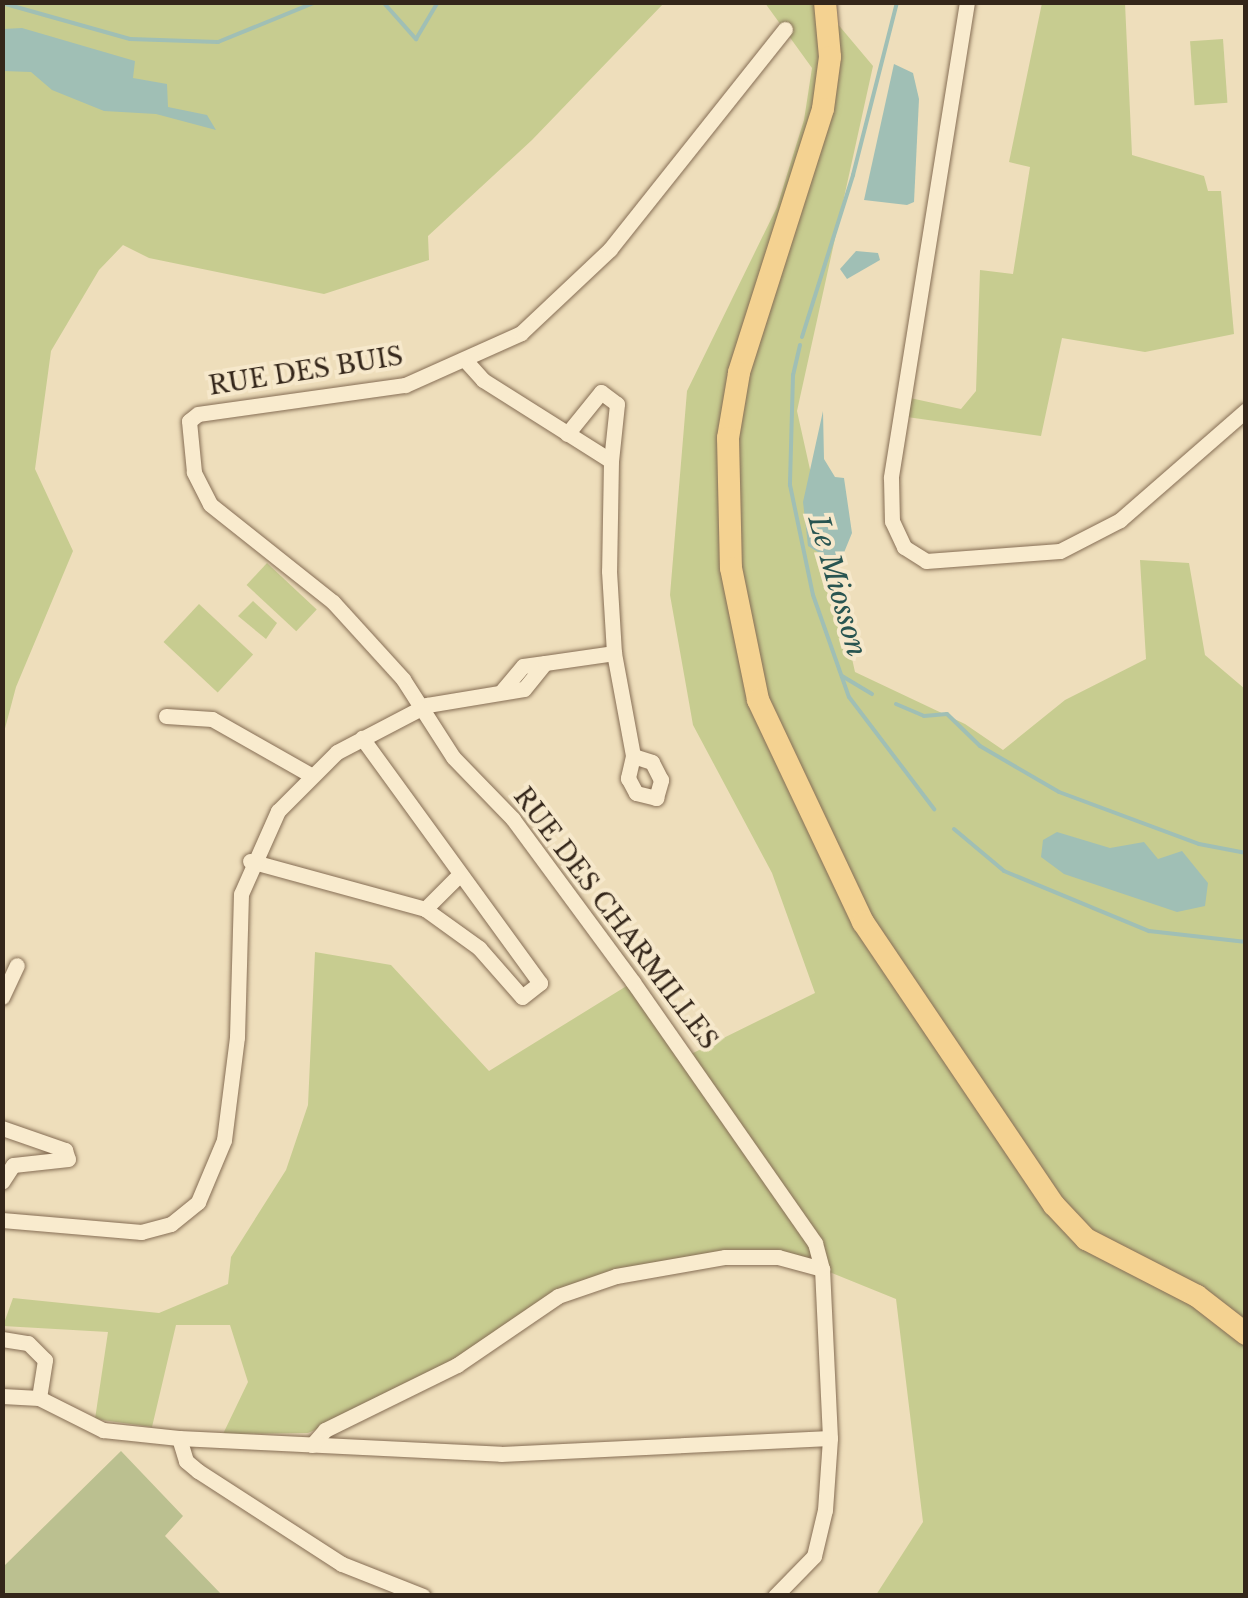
<!DOCTYPE html>
<html>
<head>
<meta charset="utf-8">
<style>
	body { margin:0 }
	#map { position:relative; width:1248px; height:1598px; overflow:hidden; background:#eedebb; font-family:"Libre Baskerville",serif }
	div>[style] { position:absolute }
	[style*='--x'] { left:calc(var(--x)*1px); top:calc(var(--y)*1px); width:calc(var(--w)*1px); rotate:calc(var(--a)*1deg) }
	.green>* { inset:0; background:#c7cc90; transform-origin:0 0 }
	.cemetery>* { inset:0; background:#bbc090 }
	.water>* { inset:0; background:#a0bfb5 }
	.stream>* { height:4px; margin:-2px; padding:0 2px; transform-origin:2px; border-radius:2px; background:#a0bfb5 }
	.roads { filter:drop-shadow(0 0 2px #866e55) drop-shadow(0 0 2px #866e55) }
	.street>* { height:15px; margin:-7.5px; padding:0 7.5px; transform-origin:7.5px; border-radius:7.5px; background:#f9ebce }
	.primary>* { height:22px; margin:-11px; padding:0 11px; transform-origin:11px; border-radius:11px; background:#f4d291 }
	span { translate:-50% -50%; white-space:nowrap; text-align:center; line-height:1.15; -webkit-text-stroke:8px #f6e8cb; paint-order:stroke }
	.street-label { font-size:25px; color:#34261a }
	.water-label { font-size:28px; color:#295551; font-style:italic }
	.frame { position:absolute; inset:0; border:5px solid #34261a; pointer-events:none }
</style>
</head>
<body>
<div id="map">
	<div class="green">
		<div style="clip-path:polygon(2px 3px,664px 3px,532px 140px,428px 236px,429px 260px,324px 294px,149px 258px,123px 245px,99px 270px,51px 351px,35px 469px,73px 551px,16px 687px,3px 736px)"></div>
		<div style="clip-path:polygon(765px 3px,820px 3px,873px 66px,797px 411px,855px 672px,965px 724px,1003px 750px,1065px 700px,1146px 659px,1140px 560px,1189px 563px,1205px 655px,1245px 689px,1245px 1595px,876px 1595px,923px 1522px,896px 1299px,822px 1269px,725px 1257px,558px 1296px,457px 1365px,308px 1433px,223px 1434px,248px 1382px,230px 1325px,176px 1325px,152px 1427px,95px 1419px,108px 1332px,3px 1326px,13px 1298px,159px 1313px,228px 1284px,231px 1257px,286px 1170px,308px 1105px,315px 952px,391px 965px,489px 1071px,633px 982px,687px 1056px,815px 993px,772px 873px,693px 725px,670px 595px,687px 391px,777px 207px,804px 120px,812px 68px)"></div>
		<div style="clip-path:polygon(1042px 3px,1125px 3px,1132px 155px,1204px 176px,1208px 191px,1221px 191px,1234px 334px,1145px 352px,1062px 338px,1041px 436px,907px 417px,910px 398px,961px 409px,976px 391px,980px 270px,1013px 274px,1030px 167px,1009px 162px)"></div>
		<div style="left:1223px;top:39px;width:64px;height:33px;rotate:86deg"></div>
		<div style="left:267px;top:563px;width:68px;height:30px;rotate:43deg"></div>
		<div style="clip-path:polygon(253px 601px,277px 623px,266px 639px,238px 616px)"></div>
		<div style="left:199px;top:604px;width:74px;height:52px;rotate:43deg"></div>
	</div>
	<div class="cemetery">
		<div style="clip-path:polygon(121px 1451px,183px 1516px,165px 1536px,222px 1595px,3px 1595px,3px 1567px)"></div>
	</div>
	<div class="water">
		<div style="clip-path:polygon(22px 28px,135px 61px,133px 78px,167px 84px,168px 107px,207px 115px,216px 130px,156px 114px,104px 111px,52px 90px,31px 72px,3px 71px,3px 29px)"></div>
		<div style="clip-path:polygon(894px 64px,913px 73px,919px 99px,914px 202px,907px 205px,864px 200px)"></div>
		<div style="clip-path:polygon(856px 251px,878px 253px,880px 260px,847px 279px,840px 269px)"></div>
		<div style="clip-path:polygon(823px 411px,824px 459px,835px 477px,844px 478px,852px 533px,843px 555px,828px 558px,808px 546px,803px 502px)"></div>
		<div style="clip-path:polygon(1057px 832px,1110px 848px,1144px 842px,1158px 859px,1182px 851px,1208px 883px,1205px 906px,1177px 912px,1064px 874px,1041px 857px,1043px 840px)"></div>
	</div>
	<div class="stream">
		<div style="--x:383;--y:2;--w:50;--a:48.3"></div>
		<div style="--x:416;--y:39;--w:43;--a:-59.3"></div>
		<div style="--x:2;--y:3;--w:133;--a:15.7"></div>
		<div style="--x:130;--y:39;--w:88;--a:2"></div>
		<div style="--x:218;--y:42;--w:106;--a:-22.2"></div>
		<div style="--x:802;--y:337;--w:170;--a:-72.5"></div>
		<div style="--x:853;--y:175;--w:179;--a:-75.7"></div>
		<div style="--x:800;--y:345;--w:31;--a:103"></div>
		<div style="--x:793;--y:375;--w:110;--a:91.6"></div>
		<div style="--x:790;--y:485;--w:112;--a:78.2"></div>
		<div style="--x:813;--y:595;--w:108;--a:70.6"></div>
		<div style="--x:849;--y:697;--w:141;--a:52.8"></div>
		<div style="--x:842;--y:676;--w:35;--a:31"></div>
		<div style="--x:896;--y:704;--w:30;--a:23"></div>
		<div style="--x:924;--y:716;--w:23;--a:-5"></div>
		<div style="--x:947;--y:714;--w:46;--a:44.1"></div>
		<div style="--x:980;--y:746;--w:91;--a:30.2"></div>
		<div style="--x:1059;--y:792;--w:149;--a:20.4"></div>
		<div style="--x:1199;--y:844;--w:48;--a:10.8"></div>
		<div style="--x:954;--y:829;--w:65;--a:40"></div>
		<div style="--x:1004;--y:871;--w:157;--a:22.5"></div>
		<div style="--x:1149;--y:931;--w:98;--a:6.5"></div>
	</div>
	<div class="roads">
		<div class="street">
			<div style="--x:967;--y:2;--w:482;--a:99.1"></div>
			<div style="--x:891;--y:478;--w:43;--a:88.7"></div>
			<div style="--x:892;--y:521;--w:29;--a:65"></div>
			<div style="--x:904;--y:547;--w:26;--a:32"></div>
			<div style="--x:926;--y:561;--w:134;--a:-4.3"></div>
			<div style="--x:1060;--y:551;--w:68;--a:-27.3"></div>
			<div style="--x:1120;--y:520;--w:167;--a:-41.1"></div>
			<div style="--x:465;--y:360;--w:27;--a:48"></div>
			<div style="--x:483;--y:380;--w:151;--a:32.3"></div>
			<div style="--x:611;--y:461;--w:110;--a:91"></div>
			<div style="--x:609;--y:571;--w:82;--a:86.5"></div>
			<div style="--x:614;--y:653;--w:105;--a:79.5"></div>
			<div style="--x:633;--y:756;--w:23;--a:103"></div>
			<div style="--x:628;--y:778;--w:17;--a:62"></div>
			<div style="--x:636;--y:793;--w:21;--a:14"></div>
			<div style="--x:656;--y:798;--w:19;--a:-74"></div>
			<div style="--x:661;--y:780;--w:20;--a:-117"></div>
			<div style="--x:652;--y:762;--w:20;--a:-162"></div>
			<div style="--x:567;--y:434;--w:54;--a:-51"></div>
			<div style="--x:601;--y:392;--w:20;--a:37"></div>
			<div style="--x:617;--y:404;--w:57;--a:96"></div>
			<div style="--x:501;--y:692;--w:34;--a:-50"></div>
			<div style="--x:523;--y:666;--w:22;--a:-8"></div>
			<div style="--x:166;--y:716;--w:46;--a:3.7"></div>
			<div style="--x:212;--y:719;--w:112;--a:29.6"></div>
			<div style="--x:250;--y:861;--w:181;--a:15.3"></div>
			<div style="--x:425;--y:909;--w:67;--a:35.8"></div>
			<div style="--x:479;--y:948;--w:65;--a:48.7"></div>
			<div style="--x:522;--y:997;--w:23;--a:-38"></div>
			<div style="--x:540;--y:983;--w:303;--a:-126"></div>
			<div style="--x:425;--y:909;--w:49;--a:-45"></div>
			<div style="--x:2;--y:997;--w:35;--a:-65"></div>
			<div style="--x:2;--y:1128;--w:67;--a:19.2"></div>
			<div style="--x:65;--y:1150;--w:9;--a:72"></div>
			<div style="--x:68;--y:1159;--w:55;--a:173.8"></div>
			<div style="--x:13;--y:1165;--w:20;--a:123"></div>
			<div style="--x:2;--y:1220;--w:140;--a:4.9"></div>
			<div style="--x:141;--y:1232;--w:31;--a:-15"></div>
			<div style="--x:171;--y:1224;--w:35;--a:-39"></div>
			<div style="--x:198;--y:1202;--w:67;--a:-67.2"></div>
			<div style="--x:224;--y:1140;--w:104;--a:-82.8"></div>
			<div style="--x:237;--y:1037;--w:143;--a:-88.4"></div>
			<div style="--x:241;--y:894;--w:91;--a:-66"></div>
			<div style="--x:278;--y:811;--w:83;--a:-45"></div>
			<div style="--x:337;--y:752;--w:102;--a:-27.6"></div>
			<div style="--x:427;--y:705;--w:98;--a:-9.4"></div>
			<div style="--x:524;--y:689;--w:33;--a:-51"></div>
			<div style="--x:545;--y:663;--w:70;--a:-8.2"></div>
			<div style="--x:2;--y:1339;--w:26;--a:9"></div>
			<div style="--x:28;--y:1343;--w:24;--a:45"></div>
			<div style="--x:45;--y:1360;--w:38;--a:99"></div>
			<div style="--x:2;--y:1396;--w:37;--a:3"></div>
			<div style="--x:39;--y:1398;--w:72;--a:26.6"></div>
			<div style="--x:103;--y:1430;--w:76;--a:6"></div>
			<div style="--x:179;--y:1438;--w:322;--a:2.8"></div>
			<div style="--x:501;--y:1454;--w:329;--a:-2.8"></div>
			<div style="--x:179;--y:1438;--w:24;--a:73"></div>
			<div style="--x:186;--y:1461;--w:16;--a:40"></div>
			<div style="--x:198;--y:1471;--w:171;--a:32.9"></div>
			<div style="--x:342;--y:1564;--w:87;--a:21.6"></div>
			<div style="--x:312;--y:1445;--w:20;--a:-49"></div>
			<div style="--x:325;--y:1430;--w:147;--a:-26.2"></div>
			<div style="--x:457;--y:1365;--w:122;--a:-34.3"></div>
			<div style="--x:558;--y:1296;--w:61;--a:-19"></div>
			<div style="--x:616;--y:1276;--w:111;--a:-9.9"></div>
			<div style="--x:725;--y:1257;--w:53;--a:0"></div>
			<div style="--x:778;--y:1257;--w:46;--a:15.3"></div>
			<div style="--x:775;--y:1596;--w:56;--a:-45.7"></div>
			<div style="--x:814;--y:1556;--w:47;--a:-76.6"></div>
			<div style="--x:825;--y:1510;--w:72;--a:-86"></div>
			<div style="--x:830;--y:1438;--w:169;--a:-92.7"></div>
			<div style="--x:822;--y:1269;--w:27;--a:-105"></div>
			<div style="--x:815;--y:1243;--w:318;--a:-124.9"></div>
			<div style="--x:633;--y:982;--w:202;--a:-126.4"></div>
			<div style="--x:513;--y:819;--w:86;--a:-134.1"></div>
			<div style="--x:453;--y:757;--w:93;--a:-122.7"></div>
			<div style="--x:403;--y:679;--w:104;--a:-132.3"></div>
			<div style="--x:333;--y:602;--w:157;--a:-141.5"></div>
			<div style="--x:210;--y:504;--w:36;--a:-117"></div>
			<div style="--x:194;--y:472;--w:51;--a:-95.6"></div>
			<div style="--x:189;--y:421;--w:11;--a:-38"></div>
			<div style="--x:198;--y:414;--w:209;--a:-8"></div>
			<div style="--x:405;--y:385;--w:127;--a:-24.1"></div>
			<div style="--x:521;--y:333;--w:122;--a:-43.3"></div>
			<div style="--x:610;--y:249;--w:281;--a:-51.5"></div>
		</div>
		<div class="primary">
			<div style="--x:825;--y:2;--w:55;--a:84.8"></div>
			<div style="--x:830;--y:57;--w:52;--a:97.7"></div>
			<div style="--x:823;--y:109;--w:277;--a:107.7"></div>
			<div style="--x:739;--y:373;--w:66;--a:99.6"></div>
			<div style="--x:728;--y:438;--w:130;--a:88.7"></div>
			<div style="--x:731;--y:568;--w:135;--a:78.4"></div>
			<div style="--x:758;--y:700;--w:246;--a:64.7"></div>
			<div style="--x:863;--y:922;--w:341;--a:56"></div>
			<div style="--x:1054;--y:1205;--w:47;--a:46.7"></div>
			<div style="--x:1086;--y:1239;--w:125;--a:27.2"></div>
			<div style="--x:1197;--y:1296;--w:62;--a:37.8"></div>
		</div>
	</div>
	<div class="street-label">
		<span style="left:306px;top:372px;rotate:-9deg">RUE DES BUIS</span>
		<span style="left:615px;top:919px;rotate:53deg">RUE DES CHARMILLES</span>
	</div>
	<div class="water-label">
		<span style="left:837px;top:586px;rotate:74deg">Le Miosson</span>
	</div>
	<div class="frame"></div>
</div>
</body>
</html>
